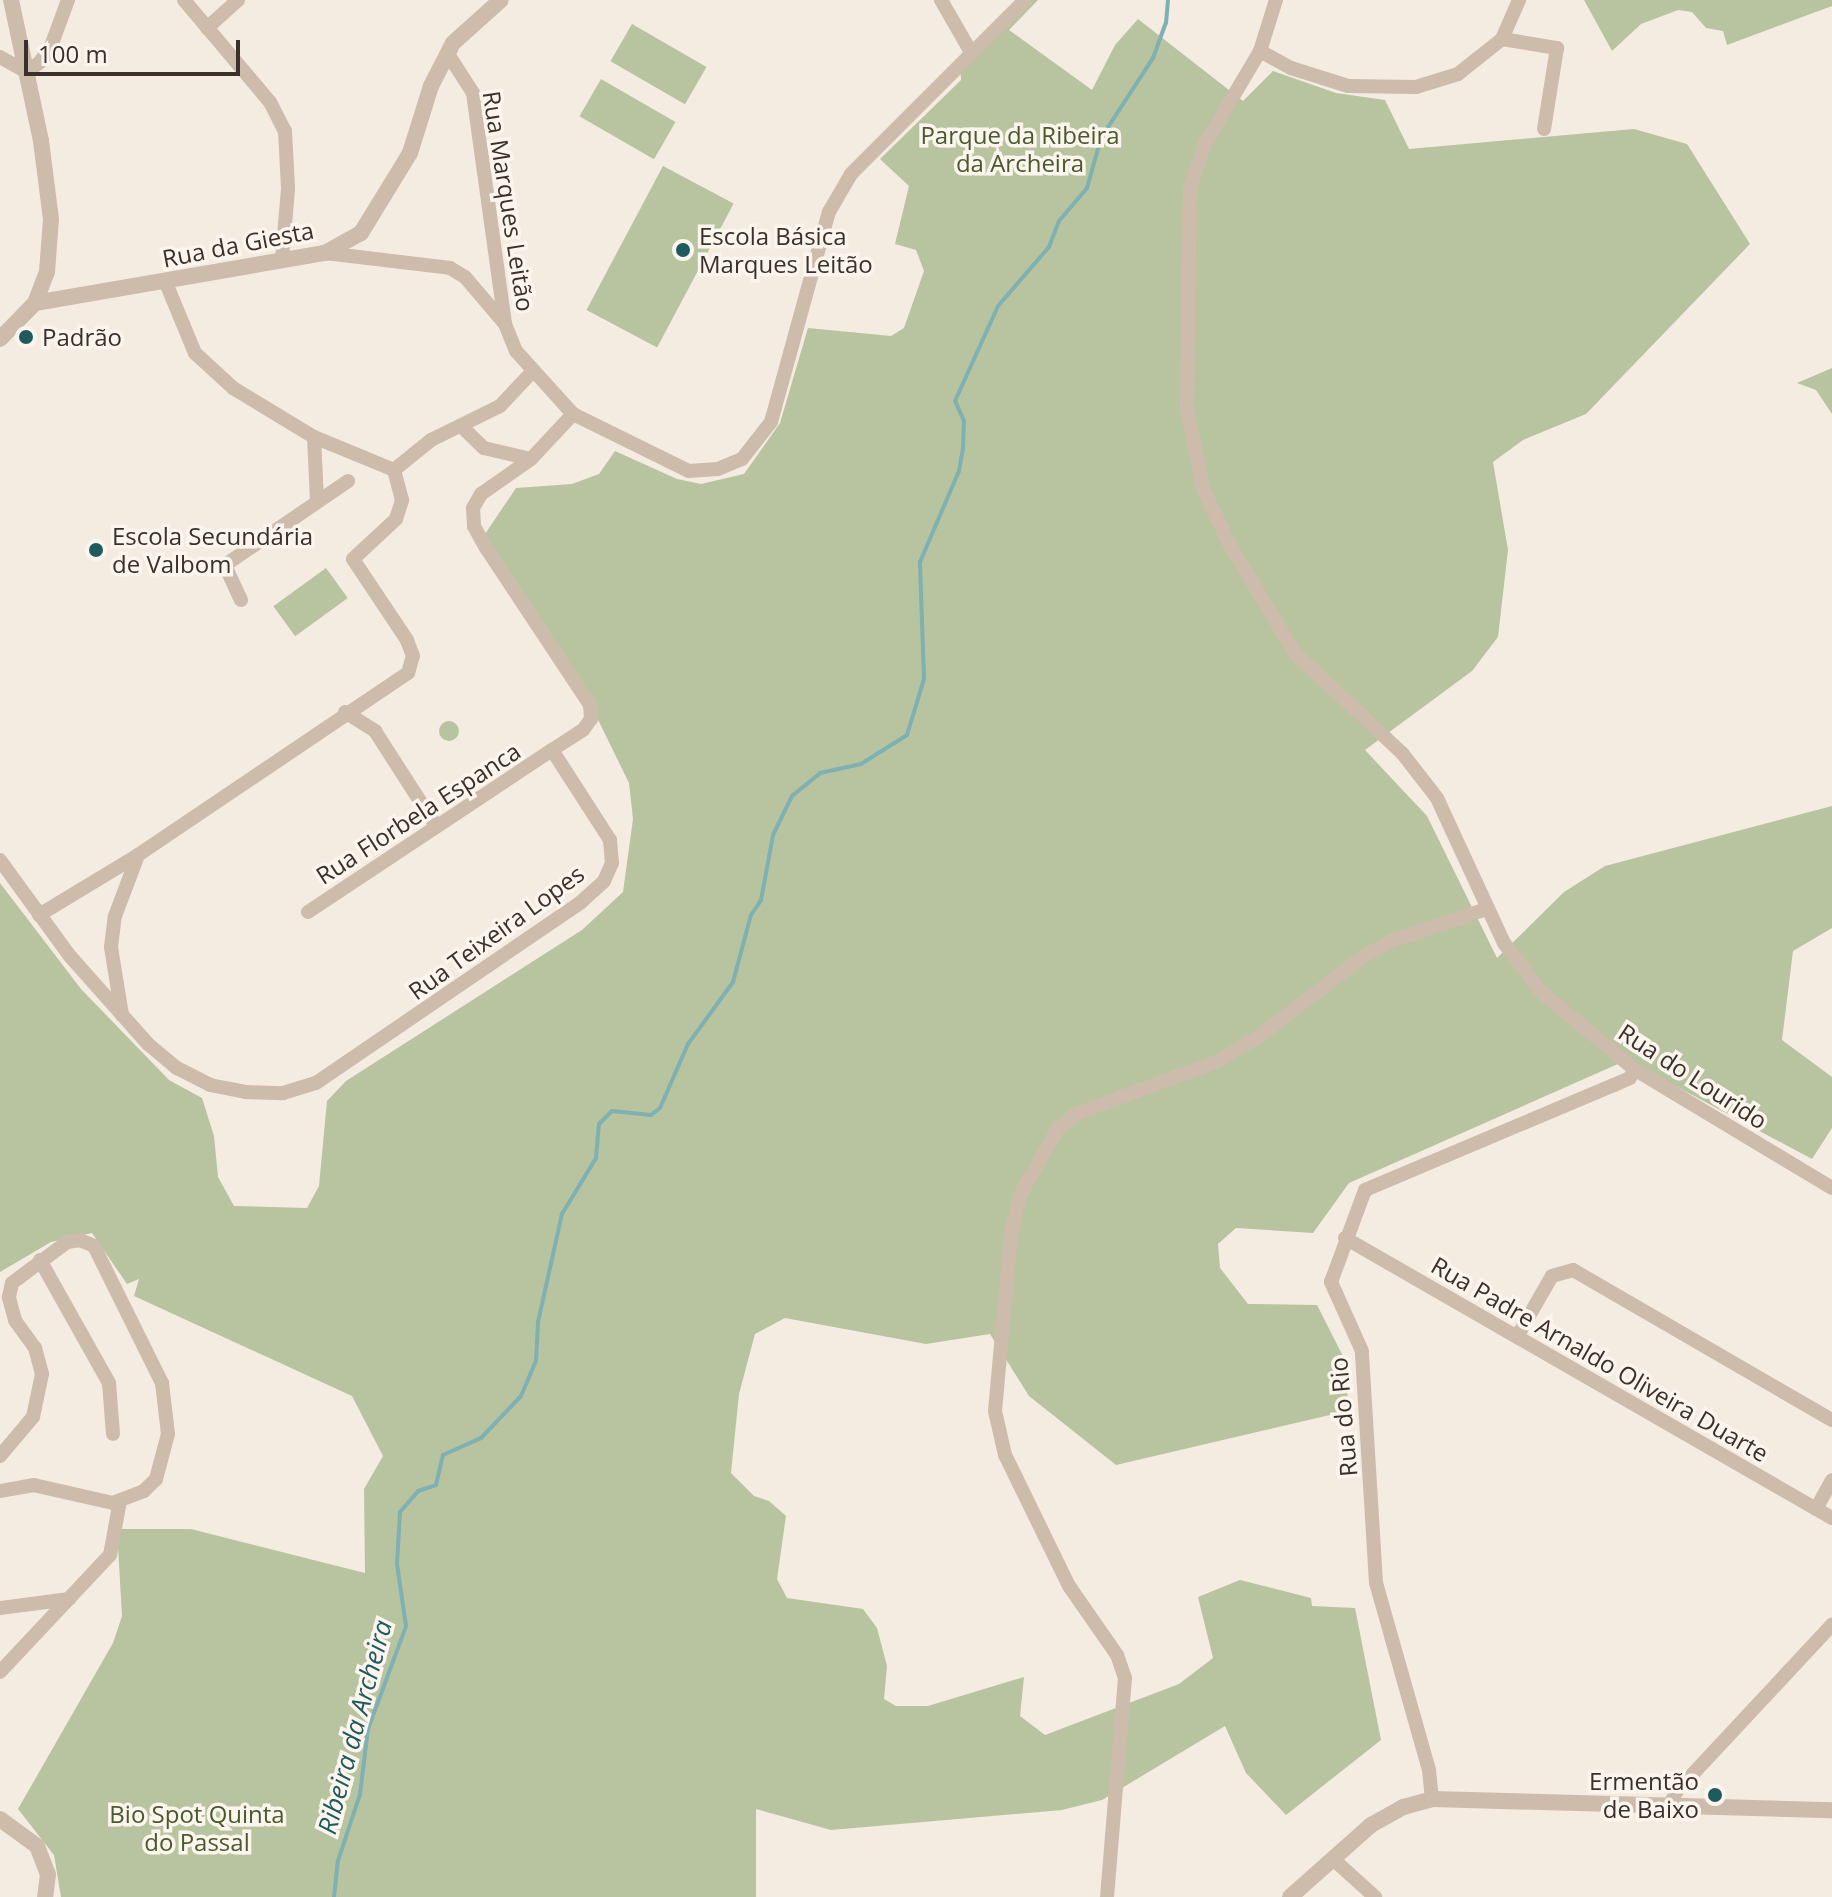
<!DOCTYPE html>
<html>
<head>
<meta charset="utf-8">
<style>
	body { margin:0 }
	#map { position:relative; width:1832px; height:1897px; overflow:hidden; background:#f4ebe1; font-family:"Open Sans",sans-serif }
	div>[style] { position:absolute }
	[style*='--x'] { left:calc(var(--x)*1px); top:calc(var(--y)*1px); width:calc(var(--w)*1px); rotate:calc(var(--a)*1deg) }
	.green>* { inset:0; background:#b8c4a0; transform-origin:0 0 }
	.round { border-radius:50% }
	.stream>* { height:4px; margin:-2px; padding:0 2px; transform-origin:2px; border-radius:2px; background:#7fb0b2 }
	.minor>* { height:14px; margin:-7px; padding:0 7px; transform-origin:7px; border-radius:7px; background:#cdbbac }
	.tertiary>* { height:16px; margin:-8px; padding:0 8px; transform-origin:8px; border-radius:8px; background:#cdbbac }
	.dots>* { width:22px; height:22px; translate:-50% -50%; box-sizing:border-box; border:4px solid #fbf5ee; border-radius:50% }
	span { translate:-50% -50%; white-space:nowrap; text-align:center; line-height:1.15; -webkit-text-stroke:7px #fbf5ee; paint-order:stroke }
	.park-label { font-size:24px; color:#4a5a2e }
	.street-label { font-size:24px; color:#3b302b }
	.poi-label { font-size:24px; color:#3b302b }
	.left { translate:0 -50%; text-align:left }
	.right { translate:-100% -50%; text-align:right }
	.water-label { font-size:26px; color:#1f5a5e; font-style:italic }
	.scale { position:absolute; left:24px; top:40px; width:216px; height:36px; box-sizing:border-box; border:4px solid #3b302b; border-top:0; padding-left:10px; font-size:24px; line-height:28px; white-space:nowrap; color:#3b302b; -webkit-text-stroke:6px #fbf5ee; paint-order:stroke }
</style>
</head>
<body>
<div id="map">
	<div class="green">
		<div style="clip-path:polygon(1025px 0,1038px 0,1009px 30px,1092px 90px,1115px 45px,1138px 19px,1243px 101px,1273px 71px,1336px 93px,1385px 100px,1409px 149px,1634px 129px,1687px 144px,1750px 244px,1586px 414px,1523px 440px,1493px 462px,1508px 550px,1498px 637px,1472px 671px,1365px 750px,1427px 816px,1497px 958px,1564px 892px,1605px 866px,1832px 806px,1832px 928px,1793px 951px,1782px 1040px,1832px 1077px,1832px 1128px,1812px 1159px,1627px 1060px,1349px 1183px,1313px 1233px,1236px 1228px,1218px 1244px,1220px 1268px,1248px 1304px,1317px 1305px,1348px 1366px,1347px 1411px,1116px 1465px,1029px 1396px,990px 1334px,926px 1344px,785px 1318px,755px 1334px,739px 1394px,731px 1473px,754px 1496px,769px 1501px,786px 1516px,777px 1579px,787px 1598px,863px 1609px,877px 1628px,887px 1666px,884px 1699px,896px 1706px,928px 1706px,1024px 1677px,1020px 1716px,1045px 1735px,1179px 1684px,1213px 1658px,1198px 1597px,1240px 1580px,1311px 1598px,1312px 1606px,1355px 1608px,1381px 1740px,1286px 1815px,1246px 1773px,1225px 1726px,1102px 1800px,1062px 1810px,831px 1830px,756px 1809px,756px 1897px,61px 1897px,54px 1855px,18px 1809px,113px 1643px,122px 1616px,117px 1529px,191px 1529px,365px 1573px,364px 1489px,383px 1456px,352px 1396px,134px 1296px,139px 1279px,127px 1284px,92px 1233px,51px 1242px,0 1272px,0 883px,81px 989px,169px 1080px,202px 1098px,214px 1136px,218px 1177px,234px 1206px,307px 1208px,319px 1186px,327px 1101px,346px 1081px,582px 930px,623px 892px,633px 819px,629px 783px,583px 689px,483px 537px,516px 488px,572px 484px,599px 474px,615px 451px,677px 479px,701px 484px,744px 474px,780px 423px,808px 328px,891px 336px,904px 328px,924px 271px,916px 250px,895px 244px,909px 186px,880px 159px,961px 80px,960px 65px)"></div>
		<div style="clip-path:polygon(1584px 0,1832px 0,1832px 6px,1727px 45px,1723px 31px,1706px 28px,1692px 12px,1678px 10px,1641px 24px,1612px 51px)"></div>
		<div style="left:632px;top:24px;width:86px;height:43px;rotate:30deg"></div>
		<div style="left:601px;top:79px;width:86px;height:43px;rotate:30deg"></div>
		<div style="left:663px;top:166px;width:80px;height:163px;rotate:28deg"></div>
		<div style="clip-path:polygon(1832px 368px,1832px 414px,1816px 390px,1797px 383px)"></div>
		<div style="left:326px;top:568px;width:37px;height:65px;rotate:54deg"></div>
		<div class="round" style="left:439px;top:721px;width:20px;height:20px"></div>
	</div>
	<div class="stream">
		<div style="--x:334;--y:1897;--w:36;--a:-84"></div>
		<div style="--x:338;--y:1861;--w:71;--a:-71.8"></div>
		<div style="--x:360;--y:1794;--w:65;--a:-83"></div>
		<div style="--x:368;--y:1729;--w:110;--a:-69.7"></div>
		<div style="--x:406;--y:1626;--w:63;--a:-98.3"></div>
		<div style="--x:397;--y:1564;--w:52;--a:-86.7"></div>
		<div style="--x:400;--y:1512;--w:28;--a:-49"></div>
		<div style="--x:418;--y:1491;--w:19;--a:-18"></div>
		<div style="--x:436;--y:1485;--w:31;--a:-77"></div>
		<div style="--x:443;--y:1455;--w:42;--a:-24.1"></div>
		<div style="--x:481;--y:1438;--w:58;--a:-46.4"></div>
		<div style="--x:521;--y:1396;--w:38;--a:-67"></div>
		<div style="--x:536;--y:1361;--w:39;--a:-87"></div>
		<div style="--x:538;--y:1322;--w:111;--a:-77.5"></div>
		<div style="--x:562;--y:1214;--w:66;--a:-58.7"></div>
		<div style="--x:596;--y:1158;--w:34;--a:-85"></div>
		<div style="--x:599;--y:1124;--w:18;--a:-45"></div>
		<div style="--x:612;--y:1111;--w:39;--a:6"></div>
		<div style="--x:651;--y:1115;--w:11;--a:-38"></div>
		<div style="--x:660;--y:1108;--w:70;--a:-66.4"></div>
		<div style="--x:688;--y:1044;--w:77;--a:-54"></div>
		<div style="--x:733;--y:982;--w:69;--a:-75"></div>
		<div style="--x:751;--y:915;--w:18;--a:-56"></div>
		<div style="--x:761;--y:900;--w:66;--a:-79.5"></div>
		<div style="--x:773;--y:835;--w:43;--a:-64"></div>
		<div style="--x:792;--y:796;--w:36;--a:-39"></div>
		<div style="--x:820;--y:773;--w:42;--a:-12.4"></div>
		<div style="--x:861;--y:764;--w:54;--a:-32.2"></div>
		<div style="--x:907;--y:735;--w:59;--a:-73.1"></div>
		<div style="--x:924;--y:679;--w:117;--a:-92"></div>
		<div style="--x:920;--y:562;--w:99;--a:-66.8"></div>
		<div style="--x:959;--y:471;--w:23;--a:-80"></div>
		<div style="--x:963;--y:448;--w:27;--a:-88"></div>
		<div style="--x:964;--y:421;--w:22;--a:-114"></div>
		<div style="--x:955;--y:401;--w:104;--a:-65.6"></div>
		<div style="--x:998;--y:306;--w:78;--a:-49.2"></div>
		<div style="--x:1049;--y:247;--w:28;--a:-69"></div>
		<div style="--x:1059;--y:221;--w:43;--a:-49.7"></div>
		<div style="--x:1087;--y:188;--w:52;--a:-74.4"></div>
		<div style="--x:1101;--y:138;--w:95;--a:-57"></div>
		<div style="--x:1153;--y:58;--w:37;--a:-70"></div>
		<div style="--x:1166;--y:23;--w:23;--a:-85"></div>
	</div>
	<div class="minor">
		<div style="--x:184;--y:0;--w:133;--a:49.9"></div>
		<div style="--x:270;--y:102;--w:33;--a:63"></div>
		<div style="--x:285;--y:131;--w:58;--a:87"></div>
		<div style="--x:288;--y:189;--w:70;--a:94.9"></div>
		<div style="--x:941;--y:0;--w:62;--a:60.1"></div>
		<div style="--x:1276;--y:0;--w:53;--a:107.4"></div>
		<div style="--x:1260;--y:51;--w:108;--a:120.6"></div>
		<div style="--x:1205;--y:144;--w:46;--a:109.2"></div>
		<div style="--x:1190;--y:187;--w:222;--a:90.8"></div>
		<div style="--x:1187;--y:409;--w:81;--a:78.6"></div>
		<div style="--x:1203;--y:488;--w:60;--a:65.2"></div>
		<div style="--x:1228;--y:542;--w:130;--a:58.9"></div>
		<div style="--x:1295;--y:653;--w:146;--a:43.1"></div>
		<div style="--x:1402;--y:753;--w:57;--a:52.1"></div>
		<div style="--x:1437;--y:798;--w:160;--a:65.2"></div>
		<div style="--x:1504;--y:943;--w:61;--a:52.9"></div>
		<div style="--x:1541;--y:992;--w:121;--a:39.6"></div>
		<div style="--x:1634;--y:1069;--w:231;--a:31"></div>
		<div style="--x:207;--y:28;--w:42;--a:-42.1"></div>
		<div style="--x:1502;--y:39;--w:56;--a:9.3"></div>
		<div style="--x:1557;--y:48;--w:82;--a:99.1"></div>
		<div style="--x:1260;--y:51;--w:35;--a:29"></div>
		<div style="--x:1291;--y:68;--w:60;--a:17.5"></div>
		<div style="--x:1348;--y:86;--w:68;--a:0.8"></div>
		<div style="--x:1416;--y:87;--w:44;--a:-17.2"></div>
		<div style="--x:1458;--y:74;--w:56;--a:-38.5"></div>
		<div style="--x:1502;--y:39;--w:43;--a:-66.4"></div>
		<div style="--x:448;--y:54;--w:46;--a:57.3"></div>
		<div style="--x:473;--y:93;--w:233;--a:82.1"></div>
		<div style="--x:505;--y:324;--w:29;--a:68"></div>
		<div style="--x:516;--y:351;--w:85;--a:47.9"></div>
		<div style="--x:573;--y:414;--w:129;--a:26.2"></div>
		<div style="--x:689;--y:471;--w:29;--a:-4"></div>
		<div style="--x:718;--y:469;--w:26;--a:-23"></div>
		<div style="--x:742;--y:459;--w:47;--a:-51.9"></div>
		<div style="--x:771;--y:422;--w:218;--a:-74.6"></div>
		<div style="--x:829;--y:212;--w:44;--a:-59.9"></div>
		<div style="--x:851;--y:174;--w:246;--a:-45"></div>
		<div style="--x:0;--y:57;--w:31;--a:29"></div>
		<div style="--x:27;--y:72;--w:15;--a:-37"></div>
		<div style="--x:39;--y:63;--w:18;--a:-52"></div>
		<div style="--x:50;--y:49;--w:52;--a:-69.8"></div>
		<div style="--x:325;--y:253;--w:126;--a:6.8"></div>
		<div style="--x:450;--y:268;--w:17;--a:31"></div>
		<div style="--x:465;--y:277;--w:62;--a:49.6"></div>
		<div style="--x:166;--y:283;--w:76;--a:67.5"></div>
		<div style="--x:195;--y:353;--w:52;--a:42.6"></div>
		<div style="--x:233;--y:388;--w:95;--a:31.2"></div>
		<div style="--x:314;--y:437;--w:87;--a:22.4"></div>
		<div style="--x:394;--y:470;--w:48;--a:-39"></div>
		<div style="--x:431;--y:440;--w:77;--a:-26.2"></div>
		<div style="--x:500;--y:406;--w:48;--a:-46.7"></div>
		<div style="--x:461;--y:426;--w:32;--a:44"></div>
		<div style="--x:484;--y:448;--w:48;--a:13.2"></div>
		<div style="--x:314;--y:437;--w:64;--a:87.3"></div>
		<div style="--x:241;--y:600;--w:38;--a:-115"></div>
		<div style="--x:225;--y:565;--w:149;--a:-34.3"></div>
		<div style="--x:345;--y:712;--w:36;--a:32"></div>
		<div style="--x:375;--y:731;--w:113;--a:57.3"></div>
		<div style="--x:0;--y:860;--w:117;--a:54"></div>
		<div style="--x:69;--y:955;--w:119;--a:48.4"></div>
		<div style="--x:148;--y:1044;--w:38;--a:40"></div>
		<div style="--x:177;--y:1068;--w:37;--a:27"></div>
		<div style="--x:210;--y:1085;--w:36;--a:11"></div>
		<div style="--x:245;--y:1092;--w:38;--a:2"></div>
		<div style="--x:283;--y:1093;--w:34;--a:-17"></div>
		<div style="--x:316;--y:1083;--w:321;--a:-34.3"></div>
		<div style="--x:581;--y:902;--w:31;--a:-42"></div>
		<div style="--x:604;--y:881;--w:20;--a:-66"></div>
		<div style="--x:612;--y:863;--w:23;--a:-95"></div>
		<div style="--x:610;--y:840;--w:107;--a:-122.8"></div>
		<div style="--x:552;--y:750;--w:37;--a:-33"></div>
		<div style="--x:583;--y:730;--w:14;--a:-54"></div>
		<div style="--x:591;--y:719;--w:14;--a:-94"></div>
		<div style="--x:590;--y:705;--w:188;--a:-123.5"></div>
		<div style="--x:486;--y:548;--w:25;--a:-119"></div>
		<div style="--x:474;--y:526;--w:18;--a:-93"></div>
		<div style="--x:473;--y:508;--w:16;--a:-60"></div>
		<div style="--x:481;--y:494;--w:61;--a:-35"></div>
		<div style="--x:531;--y:459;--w:62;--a:-47"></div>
		<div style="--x:308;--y:912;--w:293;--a:-33.6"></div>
		<div style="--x:39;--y:915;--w:116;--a:-31.2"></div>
		<div style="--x:122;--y:1015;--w:69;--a:-99.2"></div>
		<div style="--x:111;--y:947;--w:31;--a:-83"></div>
		<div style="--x:115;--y:916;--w:65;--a:-69.3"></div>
		<div style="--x:138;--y:855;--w:326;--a:-34"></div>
		<div style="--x:408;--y:673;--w:18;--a:-74"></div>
		<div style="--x:413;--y:656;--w:17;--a:-111"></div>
		<div style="--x:407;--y:640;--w:97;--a:-123.7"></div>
		<div style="--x:353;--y:559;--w:59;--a:-42.9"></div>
		<div style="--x:396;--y:519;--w:20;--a:-72"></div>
		<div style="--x:402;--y:500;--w:31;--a:-105"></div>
		<div style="--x:1345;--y:1238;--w:562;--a:29.9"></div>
		<div style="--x:40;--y:1260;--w:141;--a:60.7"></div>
		<div style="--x:109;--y:1383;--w:51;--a:85.5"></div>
		<div style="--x:1517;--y:1337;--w:70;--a:-60.2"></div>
		<div style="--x:1552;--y:1276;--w:22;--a:-16"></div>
		<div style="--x:1573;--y:1270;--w:299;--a:30.1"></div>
		<div style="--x:0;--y:1456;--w:51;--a:-49.8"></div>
		<div style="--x:33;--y:1417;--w:44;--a:-78.2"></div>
		<div style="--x:42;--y:1374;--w:27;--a:-105"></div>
		<div style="--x:35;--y:1348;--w:34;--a:-126"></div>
		<div style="--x:15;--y:1320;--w:24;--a:-105"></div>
		<div style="--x:9;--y:1297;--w:14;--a:-78"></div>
		<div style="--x:12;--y:1283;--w:69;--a:-36.7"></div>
		<div style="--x:67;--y:1242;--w:13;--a:-9"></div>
		<div style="--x:80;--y:1240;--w:15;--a:23"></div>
		<div style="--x:94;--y:1246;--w:153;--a:63.6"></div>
		<div style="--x:162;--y:1383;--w:51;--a:83.3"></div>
		<div style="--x:168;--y:1434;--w:47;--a:104.9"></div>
		<div style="--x:156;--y:1479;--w:17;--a:135"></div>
		<div style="--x:144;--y:1491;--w:33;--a:159"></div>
		<div style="--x:113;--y:1503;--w:81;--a:-167.2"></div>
		<div style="--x:34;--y:1485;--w:35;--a:170"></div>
		<div style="--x:1816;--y:1509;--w:33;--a:-61"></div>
		<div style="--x:0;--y:1608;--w:70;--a:-7.4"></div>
		<div style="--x:0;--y:1672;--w:161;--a:-46.8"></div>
		<div style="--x:110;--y:1555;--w:55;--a:-79.5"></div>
		<div style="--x:1432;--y:1799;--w:29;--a:-96"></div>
		<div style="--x:1429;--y:1770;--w:194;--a:-105.8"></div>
		<div style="--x:1376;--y:1583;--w:232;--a:-93.5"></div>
		<div style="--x:1362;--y:1351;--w:76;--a:-114.2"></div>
		<div style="--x:1331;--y:1282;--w:98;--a:-69.7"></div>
		<div style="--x:1365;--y:1190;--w:270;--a:-22.9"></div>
		<div style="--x:1614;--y:1085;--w:17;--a:-24"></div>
		<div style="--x:1630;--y:1078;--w:10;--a:-66"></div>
		<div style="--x:1670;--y:1805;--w:14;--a:-65"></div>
		<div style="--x:1676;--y:1792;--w:229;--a:-47"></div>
		<div style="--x:1333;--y:1859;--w:57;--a:42.1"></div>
		<div style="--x:1107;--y:1897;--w:220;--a:-85.3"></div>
		<div style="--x:1125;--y:1678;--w:24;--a:-109"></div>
		<div style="--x:1117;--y:1655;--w:84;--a:-124.8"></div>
		<div style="--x:1069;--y:1586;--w:146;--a:-116"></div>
		<div style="--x:1005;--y:1455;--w:45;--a:-102.8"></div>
		<div style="--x:995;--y:1411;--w:178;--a:-84.8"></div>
		<div style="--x:1011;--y:1234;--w:40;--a:-77"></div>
		<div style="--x:1020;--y:1195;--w:77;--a:-60.4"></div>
		<div style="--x:1058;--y:1128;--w:25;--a:-37"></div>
		<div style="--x:1078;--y:1113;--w:147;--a:-20.3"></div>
		<div style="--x:1216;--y:1062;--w:49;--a:-30.8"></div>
		<div style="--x:1258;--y:1037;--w:133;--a:-37.4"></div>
		<div style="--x:1364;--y:956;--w:33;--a:-29"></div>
		<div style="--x:1393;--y:940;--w:99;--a:-18.3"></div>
	</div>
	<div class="tertiary">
		<div style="--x:35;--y:303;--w:294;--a:-9.8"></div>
		<div style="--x:325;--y:253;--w:41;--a:-29.1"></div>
		<div style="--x:361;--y:233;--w:94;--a:-58.5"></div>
		<div style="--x:410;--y:153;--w:70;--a:-72.6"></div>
		<div style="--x:431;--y:86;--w:48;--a:-62.9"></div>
		<div style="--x:453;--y:43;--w:64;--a:-41.9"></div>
		<div style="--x:0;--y:339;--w:50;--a:-45.8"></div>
		<div style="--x:35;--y:303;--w:33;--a:-69"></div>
		<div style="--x:47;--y:272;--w:53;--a:-85.7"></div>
		<div style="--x:51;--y:219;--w:79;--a:-97.3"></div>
		<div style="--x:41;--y:141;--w:144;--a:-102"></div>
		<div style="--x:0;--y:1819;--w:46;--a:36.1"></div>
		<div style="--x:37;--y:1846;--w:30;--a:69"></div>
		<div style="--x:48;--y:1874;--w:23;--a:97"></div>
		<div style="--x:1290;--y:1897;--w:108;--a:-41.6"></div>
		<div style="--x:1371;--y:1825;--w:37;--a:-29"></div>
		<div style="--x:1403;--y:1807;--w:30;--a:-15"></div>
		<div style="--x:1432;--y:1799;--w:400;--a:1.6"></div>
	</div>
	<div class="dots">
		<div style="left:683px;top:250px;background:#1f5a5e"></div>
		<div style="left:26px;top:337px;background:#1f5a5e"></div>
		<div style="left:96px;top:550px;background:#1f5a5e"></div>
		<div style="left:1715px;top:1795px;background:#1f5a5e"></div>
	</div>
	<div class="park-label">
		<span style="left:1020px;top:149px">Parque da Ribeira<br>da Archeira</span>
		<span style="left:197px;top:1828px">Bio Spot Quinta<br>do Passal</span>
	</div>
	<div class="street-label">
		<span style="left:509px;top:201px;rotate:81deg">Rua Marques Leitão</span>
		<span style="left:238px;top:244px;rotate:-11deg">Rua da Giesta</span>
		<span style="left:418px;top:813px;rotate:-33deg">Rua Florbela Espanca</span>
		<span style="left:496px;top:932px;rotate:-36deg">Rua Teixeira Lopes</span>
		<span style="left:1693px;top:1076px;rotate:33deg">Rua do Lourido</span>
		<span style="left:1600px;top:1359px;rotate:30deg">Rua Padre Arnaldo Oliveira Duarte</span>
		<span style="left:1343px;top:1417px;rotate:-95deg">Rua do Rio</span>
	</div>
	<div class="poi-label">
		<span class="left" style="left:699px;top:250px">Escola Básica<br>Marques Leitão</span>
		<span class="left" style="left:42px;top:337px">Padrão</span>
		<span class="left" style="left:112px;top:550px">Escola Secundária<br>de Valbom</span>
		<span class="right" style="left:1699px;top:1795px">Ermentão<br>de Baixo</span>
	</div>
	<div class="water-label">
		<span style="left:355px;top:1727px;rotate:-75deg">Ribeira da Archeira</span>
	</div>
	<div class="scale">100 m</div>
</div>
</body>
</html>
